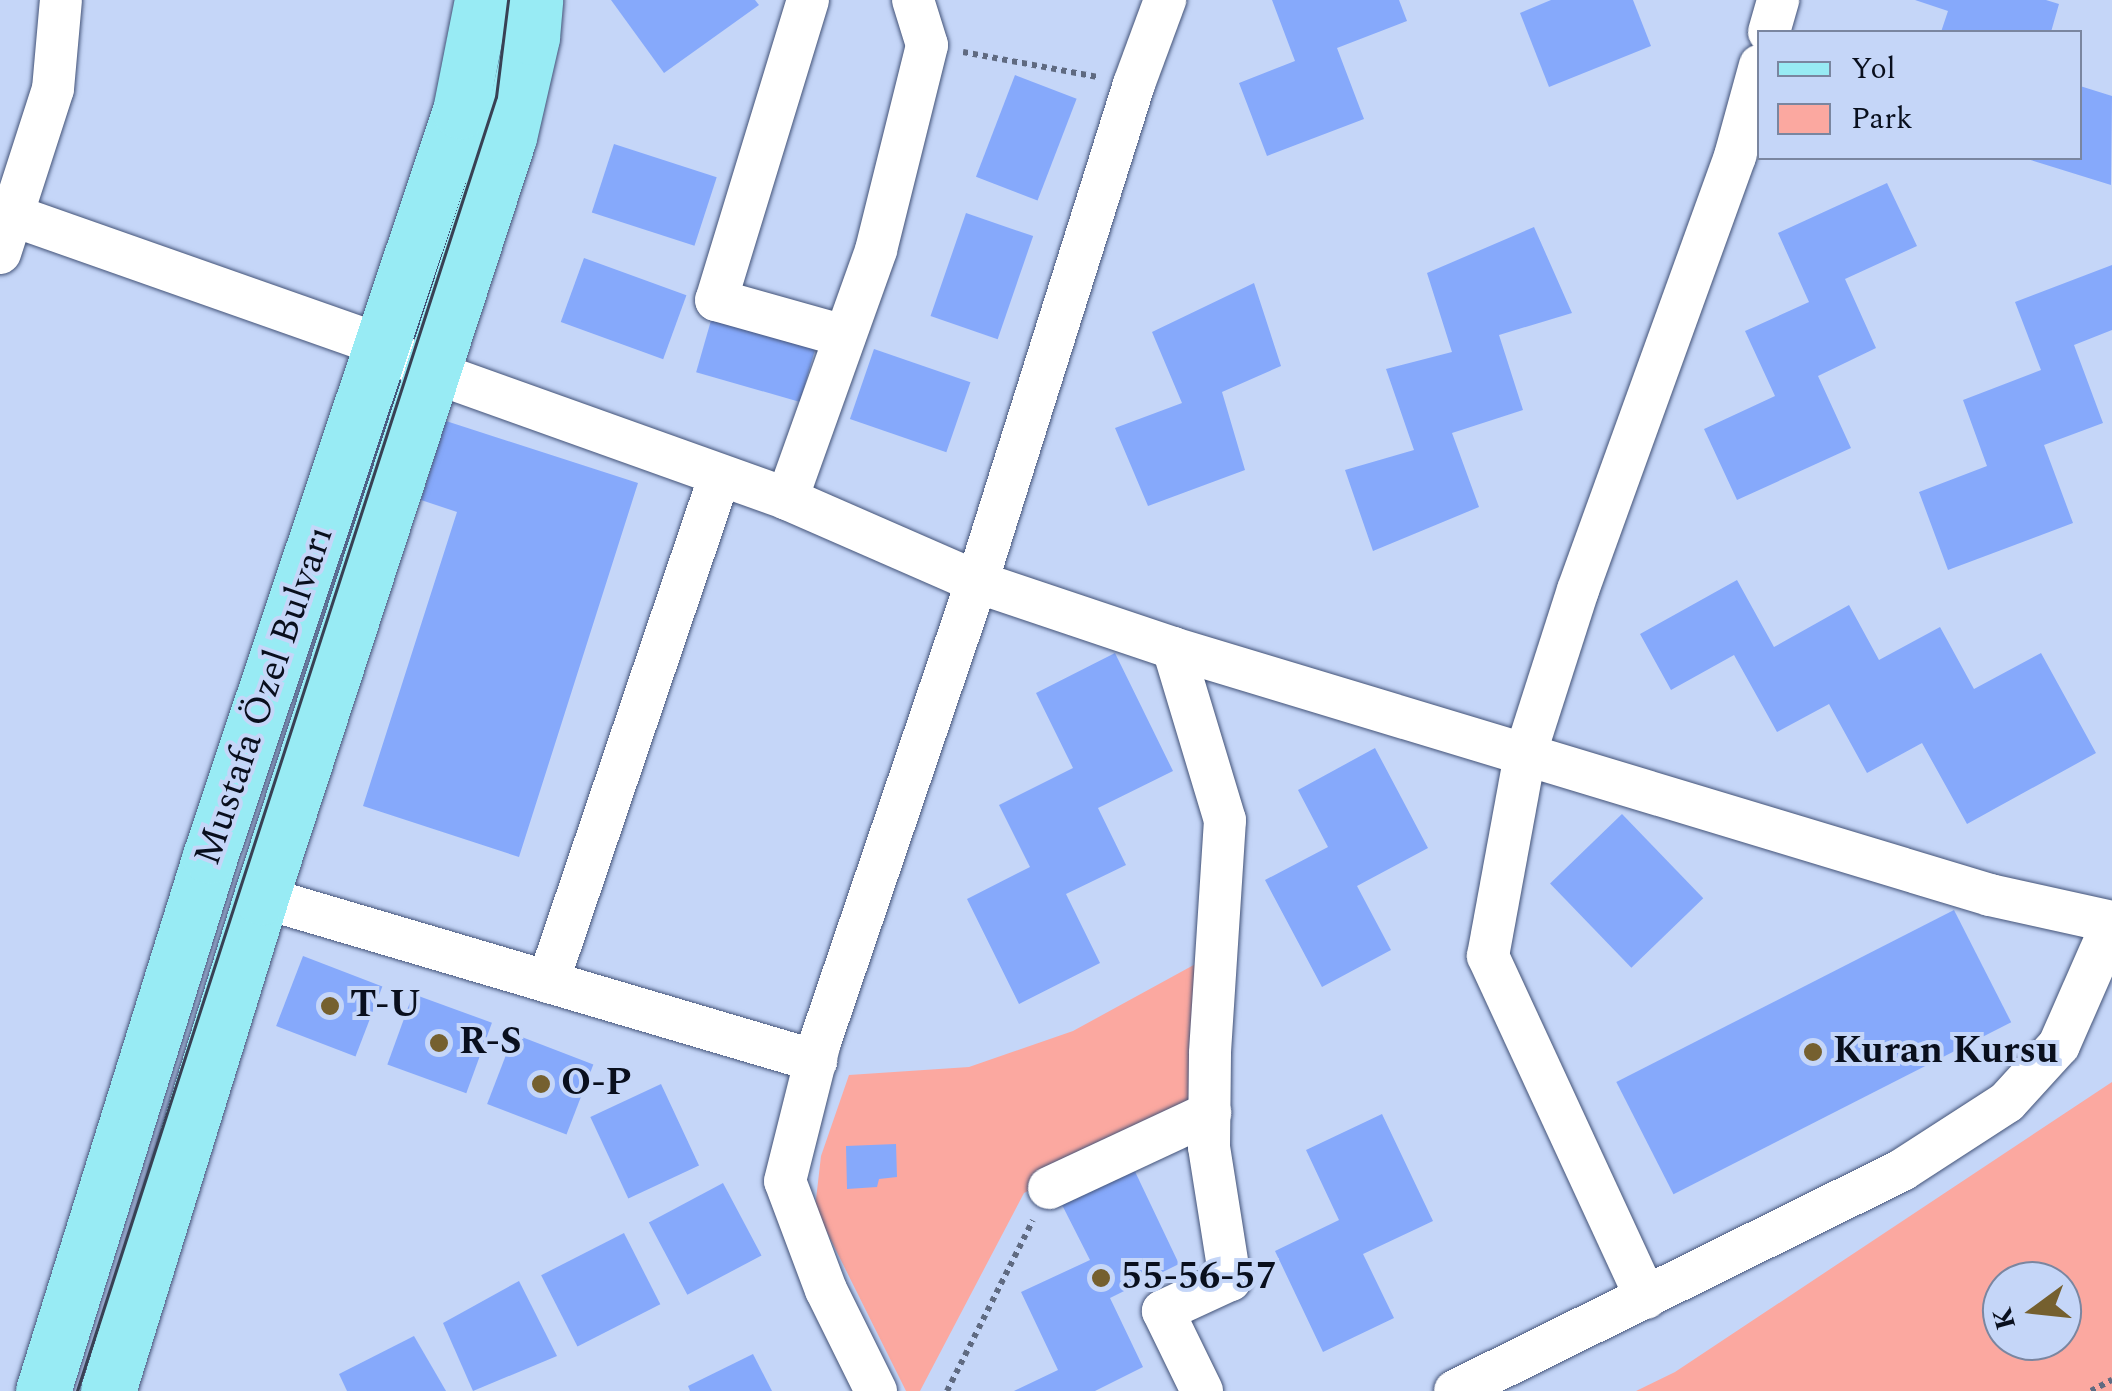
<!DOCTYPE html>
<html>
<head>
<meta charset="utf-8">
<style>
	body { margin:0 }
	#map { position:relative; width:2112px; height:1391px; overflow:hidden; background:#c5d6f8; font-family:Spectral,serif }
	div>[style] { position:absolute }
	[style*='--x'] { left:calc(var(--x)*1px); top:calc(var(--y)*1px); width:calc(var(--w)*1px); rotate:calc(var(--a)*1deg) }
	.green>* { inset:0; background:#fba8a0 }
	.building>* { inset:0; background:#86a9fb; transform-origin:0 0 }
	.path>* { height:6px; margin-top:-3px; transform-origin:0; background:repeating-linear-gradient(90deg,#5f6a81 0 5px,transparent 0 10px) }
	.roads { filter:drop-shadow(0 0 2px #435378) drop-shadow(0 0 2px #435378) }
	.minor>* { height:42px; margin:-21px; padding:0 21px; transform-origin:21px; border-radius:21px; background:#fff }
	.major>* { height:55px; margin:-27.5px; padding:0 27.5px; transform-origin:27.5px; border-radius:27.5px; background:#98ebf4 }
	.tram>* { height:2.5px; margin:-1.25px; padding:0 1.25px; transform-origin:1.25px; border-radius:1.25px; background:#384154 }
	.dots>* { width:28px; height:28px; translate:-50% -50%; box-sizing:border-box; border:5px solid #c5d6f8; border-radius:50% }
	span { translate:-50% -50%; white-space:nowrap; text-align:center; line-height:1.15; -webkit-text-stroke:8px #c5d6f8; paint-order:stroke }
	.street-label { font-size:38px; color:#090f1d }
	.poi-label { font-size:38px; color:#090f1d; font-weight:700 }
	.left { translate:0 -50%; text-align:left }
	.legend { position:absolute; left:1757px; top:30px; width:325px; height:130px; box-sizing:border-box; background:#c5d6f8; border:2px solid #7a86a0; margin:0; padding:12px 18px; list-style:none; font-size:30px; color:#090f1d }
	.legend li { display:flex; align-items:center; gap:20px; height:50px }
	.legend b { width:50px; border:2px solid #7a86a0 }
	.north { position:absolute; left:1982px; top:1261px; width:100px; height:100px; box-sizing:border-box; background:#c5d6f8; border:2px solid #7a86a0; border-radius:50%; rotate:255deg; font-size:28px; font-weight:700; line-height:40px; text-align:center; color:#090f1d }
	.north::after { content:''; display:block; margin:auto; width:35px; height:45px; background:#75602f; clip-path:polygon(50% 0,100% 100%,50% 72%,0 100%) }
</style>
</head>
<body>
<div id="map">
	<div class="green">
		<div style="clip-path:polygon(1201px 961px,1197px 1107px,1024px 1193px,920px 1391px,906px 1391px,815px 1208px,821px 1156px,849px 1075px,969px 1067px,1073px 1031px)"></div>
		<div style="clip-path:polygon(evenodd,2112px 1082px,2112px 1391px,1636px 1391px,1675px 1372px,2112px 1082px,2002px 1281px,2062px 1281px,2062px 1341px,2002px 1341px,2002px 1281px)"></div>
	</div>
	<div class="building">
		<div style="clip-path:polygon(611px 0,755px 0,759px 5px,664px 73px)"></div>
		<div style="clip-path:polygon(1272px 0,1399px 0,1407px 21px,1337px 48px,1364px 119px,1267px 156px,1239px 83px,1295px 61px)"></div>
		<div style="clip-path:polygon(1551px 0,1633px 0,1651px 46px,1549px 87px,1520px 13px)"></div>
		<div style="clip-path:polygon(1915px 0,2046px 0,2059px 4px,2051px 32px,1941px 32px,1948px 11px)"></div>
		<div style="left:1015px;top:75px;width:66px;height:109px;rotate:21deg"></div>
		<div style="clip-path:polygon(2080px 86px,2112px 96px,2111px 185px,2024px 158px,2080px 158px)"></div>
		<div style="left:614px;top:144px;width:108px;height:72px;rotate:18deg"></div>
		<div style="clip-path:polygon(1887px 183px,1917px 246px,1845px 279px,1876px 348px,1818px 376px,1851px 448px,1737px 500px,1704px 429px,1775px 396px,1745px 331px,1809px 302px,1778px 233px)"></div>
		<div style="left:966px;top:213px;width:71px;height:109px;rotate:19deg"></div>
		<div style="clip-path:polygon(1534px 227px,1572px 313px,1499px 335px,1523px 410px,1452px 433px,1479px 507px,1373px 551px,1345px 470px,1414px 450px,1386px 369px,1452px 352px,1427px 273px)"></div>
		<div style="left:584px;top:258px;width:109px;height:68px;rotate:20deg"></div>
		<div style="clip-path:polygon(2112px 265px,2112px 330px,2074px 345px,2103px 423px,2044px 445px,2073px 523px,1948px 570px,1919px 492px,1987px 466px,1963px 400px,2041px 370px,2015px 302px)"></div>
		<div style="clip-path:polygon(1254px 283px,1281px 366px,1222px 392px,1245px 470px,1148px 506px,1115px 428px,1182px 403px,1152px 332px)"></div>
		<div style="left:716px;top:303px;width:108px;height:72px;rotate:16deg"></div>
		<div style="left:874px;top:349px;width:102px;height:74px;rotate:19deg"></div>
		<div style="clip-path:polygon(446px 421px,638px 483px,519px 857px,363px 806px,457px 512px,421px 500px)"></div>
		<div style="clip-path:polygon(1737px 580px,1774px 647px,1849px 605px,1879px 660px,1940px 627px,1974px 689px,2041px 653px,2096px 753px,1967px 824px,1922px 743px,1867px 773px,1829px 704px,1777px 732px,1734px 655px,1671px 690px,1640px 634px)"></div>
		<div style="clip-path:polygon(1115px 653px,1173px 771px,1098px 808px,1126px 865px,1066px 894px,1100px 963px,1019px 1004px,967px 899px,1030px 867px,999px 805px,1073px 768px,1036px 693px)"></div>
		<div style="clip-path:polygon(1375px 748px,1428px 848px,1357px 886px,1391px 950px,1322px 987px,1265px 880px,1328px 847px,1298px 790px)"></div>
		<div style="left:1622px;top:814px;width:117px;height:100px;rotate:46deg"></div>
		<div style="left:1954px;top:910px;width:126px;height:379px;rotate:63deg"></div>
		<div style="left:303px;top:956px;width:85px;height:75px;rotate:21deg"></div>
		<div style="left:413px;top:994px;width:84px;height:75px;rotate:20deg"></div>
		<div style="left:514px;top:1034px;width:85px;height:75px;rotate:21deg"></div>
		<div style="left:661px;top:1084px;width:90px;height:78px;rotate:65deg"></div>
		<div style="clip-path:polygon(1382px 1114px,1433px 1221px,1363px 1254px,1394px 1318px,1323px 1352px,1275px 1251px,1339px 1220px,1306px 1150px)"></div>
		<div style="clip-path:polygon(896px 1144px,897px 1177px,879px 1179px,877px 1187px,847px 1189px,846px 1146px)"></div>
		<div style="clip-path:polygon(1130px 1161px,1179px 1264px,1110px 1298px,1143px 1367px,1095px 1391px,1014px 1391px,1058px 1370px,1021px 1292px,1090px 1260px,1059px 1199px)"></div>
		<div style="left:723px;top:1183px;width:82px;height:84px;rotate:62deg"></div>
		<div style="left:624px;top:1233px;width:80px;height:93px;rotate:63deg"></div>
		<div style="clip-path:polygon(519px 1281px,557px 1356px,473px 1391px,443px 1323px)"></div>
		<div style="clip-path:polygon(414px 1336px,446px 1391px,347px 1391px,339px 1374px)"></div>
		<div style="clip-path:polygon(753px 1354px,772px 1391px,690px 1391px,688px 1386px)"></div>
	</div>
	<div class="path">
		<div style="--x:963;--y:52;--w:137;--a:10.5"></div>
		<div style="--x:947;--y:1391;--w:191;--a:-63.3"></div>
		<div style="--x:2091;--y:1391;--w:24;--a:-28"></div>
	</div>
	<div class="roads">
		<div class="minor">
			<div style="--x:808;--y:0;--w:314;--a:107"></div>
			<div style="--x:716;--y:300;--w:133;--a:15.7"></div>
			<div style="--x:1769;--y:32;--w:33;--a:-74"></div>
			<div style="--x:0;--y:211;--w:392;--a:19.4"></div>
			<div style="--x:370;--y:341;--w:70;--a:26.2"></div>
			<div style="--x:433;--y:372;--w:376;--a:19.7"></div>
			<div style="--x:787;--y:499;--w:207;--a:23.6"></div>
			<div style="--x:977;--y:582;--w:207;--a:18.6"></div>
			<div style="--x:1173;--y:648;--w:854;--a:16.82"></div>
			<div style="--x:1990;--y:895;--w:125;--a:12.5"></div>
			<div style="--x:0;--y:253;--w:172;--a:-72.1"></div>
			<div style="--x:53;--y:89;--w:89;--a:-84.9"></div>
			<div style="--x:787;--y:499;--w:264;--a:-70.3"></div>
			<div style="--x:876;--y:250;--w:211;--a:-76"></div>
			<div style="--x:927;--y:45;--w:47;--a:-107.3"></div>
			<div style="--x:1173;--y:648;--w:180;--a:73.2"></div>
			<div style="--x:1225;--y:820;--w:234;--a:93.7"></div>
			<div style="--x:1210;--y:1054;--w:93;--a:90.6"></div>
			<div style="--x:1209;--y:1147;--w:135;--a:81"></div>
			<div style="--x:1230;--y:1280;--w:74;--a:155.2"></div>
			<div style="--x:1163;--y:1311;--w:89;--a:64"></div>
			<div style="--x:261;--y:897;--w:579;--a:16.46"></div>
			<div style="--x:548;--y:982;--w:535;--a:-71.26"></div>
			<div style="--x:1049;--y:1188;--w:178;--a:-25"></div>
			<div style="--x:1646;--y:1298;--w:377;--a:-114.8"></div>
			<div style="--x:1488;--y:956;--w:204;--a:-79.6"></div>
			<div style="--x:1525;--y:755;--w:173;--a:-72.2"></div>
			<div style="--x:1578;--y:590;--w:462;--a:-70.1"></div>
			<div style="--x:1735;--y:156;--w:94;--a:-74.6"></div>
			<div style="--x:876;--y:1391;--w:113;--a:-116.3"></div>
			<div style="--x:826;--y:1290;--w:116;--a:-110.6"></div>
			<div style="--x:785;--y:1181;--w:143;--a:-75.9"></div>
			<div style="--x:820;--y:1042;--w:486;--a:-71.2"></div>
			<div style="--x:977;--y:582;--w:522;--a:-72.5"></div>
			<div style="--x:1134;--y:84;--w:90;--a:-69.7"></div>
			<div style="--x:1455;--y:1391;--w:499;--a:-26.3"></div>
			<div style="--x:1902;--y:1170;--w:125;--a:-32.9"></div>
			<div style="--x:2007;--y:1102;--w:77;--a:-47.6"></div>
			<div style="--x:2059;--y:1045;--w:132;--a:-66.3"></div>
		</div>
		<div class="major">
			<div style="--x:43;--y:1391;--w:560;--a:-72.66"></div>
			<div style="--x:210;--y:856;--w:786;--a:-71.45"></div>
			<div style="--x:460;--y:111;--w:113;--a:-78.8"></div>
			<div style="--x:108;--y:1391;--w:517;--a:-72.79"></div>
			<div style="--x:261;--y:897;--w:799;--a:-71.93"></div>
			<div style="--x:509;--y:137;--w:103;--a:-77"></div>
			<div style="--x:532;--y:37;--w:37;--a:-85"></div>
		</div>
	</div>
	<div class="tram">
		<div style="--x:77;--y:1391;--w:1360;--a:-72.06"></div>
		<div style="--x:496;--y:97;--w:98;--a:-82.9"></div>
	</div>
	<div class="dots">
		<div style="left:330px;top:1006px;background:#75602f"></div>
		<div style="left:439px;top:1043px;background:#75602f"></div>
		<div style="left:1813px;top:1052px;background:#75602f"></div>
		<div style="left:541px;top:1084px;background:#75602f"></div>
		<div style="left:1101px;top:1278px;background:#75602f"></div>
	</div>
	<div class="street-label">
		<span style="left:265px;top:696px;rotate:-71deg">Mustafa Özel Bulvarı</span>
	</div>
	<div class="poi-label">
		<span class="left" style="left:350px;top:1006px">T-U</span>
		<span class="left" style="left:459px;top:1043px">R-S</span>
		<span class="left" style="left:1833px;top:1052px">Kuran Kursu</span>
		<span class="left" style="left:561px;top:1084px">O-P</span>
		<span class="left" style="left:1121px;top:1278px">55-56-57</span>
	</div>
	<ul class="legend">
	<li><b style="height:12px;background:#98ebf4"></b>Yol</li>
	<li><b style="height:28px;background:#fba8a0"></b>Park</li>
	</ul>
	<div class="north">K</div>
</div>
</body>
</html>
